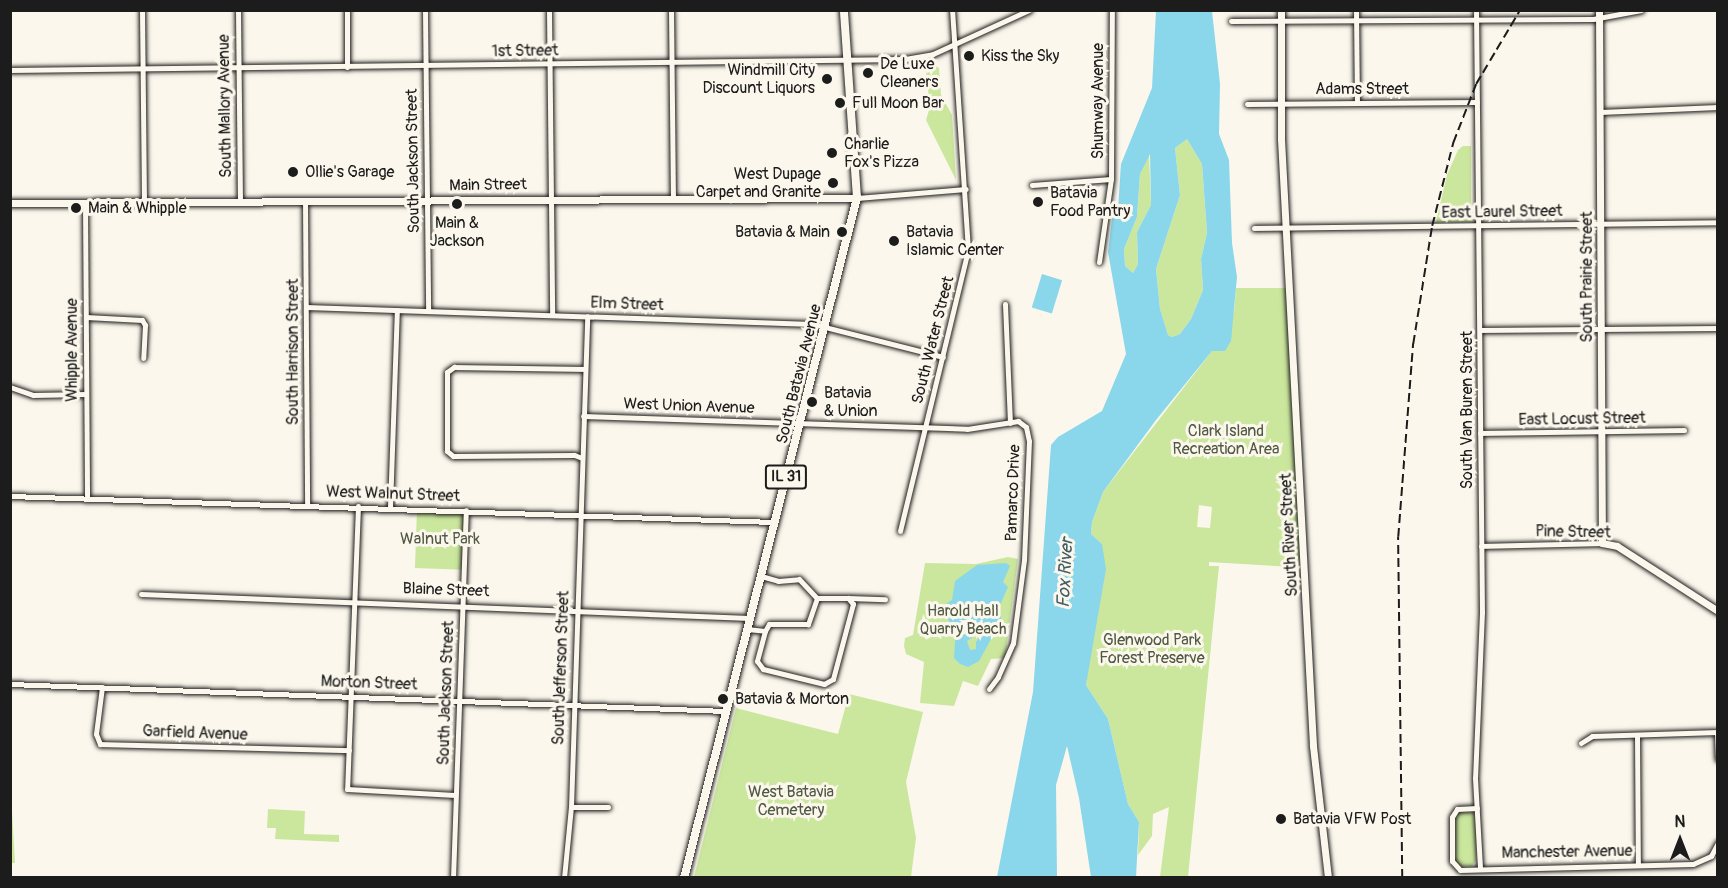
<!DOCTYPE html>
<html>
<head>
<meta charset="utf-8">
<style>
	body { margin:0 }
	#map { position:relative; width:1728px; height:888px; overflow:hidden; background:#fbf7ec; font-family:Pangolin,sans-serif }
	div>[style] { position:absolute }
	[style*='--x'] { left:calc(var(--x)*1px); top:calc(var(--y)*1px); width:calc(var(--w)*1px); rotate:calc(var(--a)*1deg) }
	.green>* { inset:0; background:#cbe79d; transform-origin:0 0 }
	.water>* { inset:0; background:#8ad6ea; transform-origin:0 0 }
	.roads { filter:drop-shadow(0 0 2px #1c1c1c) drop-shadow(0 0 2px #1c1c1c) }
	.street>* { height:5px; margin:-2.5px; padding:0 2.5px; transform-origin:2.5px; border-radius:2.5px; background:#fbf7ec }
	.secondary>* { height:7px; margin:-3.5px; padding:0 3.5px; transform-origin:3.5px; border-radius:3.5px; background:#fbf7ec }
	.primary>* { height:8px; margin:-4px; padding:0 4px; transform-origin:4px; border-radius:4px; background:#fbf7ec }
	.rail>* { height:1.5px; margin-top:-0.75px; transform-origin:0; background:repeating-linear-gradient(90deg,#1c1c1c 0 9px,transparent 0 13.5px) }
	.dots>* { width:16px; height:16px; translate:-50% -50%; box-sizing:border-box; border:3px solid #fbf7ec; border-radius:50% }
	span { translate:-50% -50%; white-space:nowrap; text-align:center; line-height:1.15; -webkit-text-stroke:6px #fbf7ec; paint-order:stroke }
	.shield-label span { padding:2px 4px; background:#fbf7ec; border:2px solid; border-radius:4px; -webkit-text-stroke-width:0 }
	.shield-label { font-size:15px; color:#1c1c1c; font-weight:700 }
	.street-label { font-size:16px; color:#1c1c1c }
	.poi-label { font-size:16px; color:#1c1c1c }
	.left { translate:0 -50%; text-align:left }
	.right { translate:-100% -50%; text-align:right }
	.park-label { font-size:16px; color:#515943 }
	.water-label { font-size:18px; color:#425d64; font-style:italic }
	.frame { position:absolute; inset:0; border:12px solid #1c1c1c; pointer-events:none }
	.north { position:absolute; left:1650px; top:810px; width:60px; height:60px; -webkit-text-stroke:4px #fbf7ec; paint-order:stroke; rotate:0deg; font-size:16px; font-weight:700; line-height:24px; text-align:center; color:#1c1c1c }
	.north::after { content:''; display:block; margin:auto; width:21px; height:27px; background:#1c1c1c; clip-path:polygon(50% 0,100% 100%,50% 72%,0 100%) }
</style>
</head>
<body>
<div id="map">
	<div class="green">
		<div style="clip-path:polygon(934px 65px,939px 68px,941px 95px,952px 115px,956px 180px,926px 120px,930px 107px,926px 73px)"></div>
		<div style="clip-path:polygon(1187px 139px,1202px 164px,1207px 233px,1201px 259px,1203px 290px,1191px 319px,1180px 334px,1172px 337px,1168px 335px,1160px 309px,1156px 269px,1180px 195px,1175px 148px)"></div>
		<div style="clip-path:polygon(1463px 146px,1471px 146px,1471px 222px,1436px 222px,1447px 175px,1458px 150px)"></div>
		<div style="clip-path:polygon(1149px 154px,1151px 205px,1137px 232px,1138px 264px,1133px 273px,1125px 266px,1124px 249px,1137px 217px,1140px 174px)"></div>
		<div style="clip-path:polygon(evenodd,1236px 288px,1286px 288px,1300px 558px,1293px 567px,1209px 562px,1209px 566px,1219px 566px,1188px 877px,1160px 877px,1169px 807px,1153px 814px,1152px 836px,1138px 855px,1139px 822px,1128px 804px,1108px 719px,1086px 685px,1102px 544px,1091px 534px,1092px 522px,1103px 492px,1212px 351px,1234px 312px,1236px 288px,1199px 505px,1212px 507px,1210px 528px,1197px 527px,1199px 505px)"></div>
		<div style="left:417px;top:509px;width:48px;height:59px;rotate:2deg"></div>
		<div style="clip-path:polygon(1008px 557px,1018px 559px,1005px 658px,991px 659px,978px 686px,963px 681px,954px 706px,920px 703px,924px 662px,906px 654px,904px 646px,905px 638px,913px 635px,925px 563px,976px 564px)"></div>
		<div style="clip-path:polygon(849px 694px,923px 712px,906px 782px,916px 838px,911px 877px,694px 877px,736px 708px,838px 734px)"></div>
		<div style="clip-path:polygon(11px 793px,15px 863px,11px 863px,10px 793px)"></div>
		<div style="clip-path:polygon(268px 809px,305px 811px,304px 834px,339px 835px,339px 842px,275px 839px,276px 828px,267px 828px)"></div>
		<div style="clip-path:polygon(1460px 812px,1473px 813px,1476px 818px,1476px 860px,1472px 866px,1460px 866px,1456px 862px,1455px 818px)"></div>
	</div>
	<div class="water">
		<div style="clip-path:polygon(evenodd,1156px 11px,1212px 11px,1220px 84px,1219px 134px,1229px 160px,1232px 243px,1237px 277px,1231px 341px,1225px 351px,1212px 351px,1156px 420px,1103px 492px,1092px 522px,1091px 534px,1102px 544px,1106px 569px,1086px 685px,1108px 719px,1128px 804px,1139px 822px,1136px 877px,1091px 877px,1079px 798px,1067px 746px,1056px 785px,1057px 877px,997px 877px,1033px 692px,1051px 445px,1058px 437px,1102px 411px,1126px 354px,1108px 252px,1112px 219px,1118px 210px,1121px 164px,1152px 88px,1156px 11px,1187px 139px,1202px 164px,1207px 233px,1201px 259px,1203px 290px,1191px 319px,1180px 334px,1172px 337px,1168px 335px,1160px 309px,1156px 269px,1180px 195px,1175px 148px,1187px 139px,1156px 11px,1150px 154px,1151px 205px,1137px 232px,1138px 264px,1133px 273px,1125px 266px,1124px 249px,1137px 217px,1140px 174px,1150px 154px)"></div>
		<div style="left:1042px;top:274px;width:21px;height:35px;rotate:17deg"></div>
		<div style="clip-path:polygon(evenodd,1006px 563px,1010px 566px,1003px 582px,1008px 587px,1000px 605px,1001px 621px,979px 661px,968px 667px,960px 664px,954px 658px,956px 628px,949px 625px,947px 603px,952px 600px,955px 581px,977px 565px,1006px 563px,972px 623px,988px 627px,976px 642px,976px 649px,970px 650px,967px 641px,976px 635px,972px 623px)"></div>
	</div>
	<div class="roads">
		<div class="street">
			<div style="--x:142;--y:10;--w:191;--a:89.4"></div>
			<div style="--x:238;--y:10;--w:191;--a:89.4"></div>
			<div style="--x:347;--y:10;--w:57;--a:90"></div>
			<div style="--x:425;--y:10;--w:301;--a:89.4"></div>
			<div style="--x:549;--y:10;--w:305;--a:89.4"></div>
			<div style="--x:671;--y:10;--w:187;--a:89.4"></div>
			<div style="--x:1356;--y:10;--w:92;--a:89.4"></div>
			<div style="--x:1476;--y:10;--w:602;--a:89.43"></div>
			<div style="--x:1482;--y:612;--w:166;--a:92.4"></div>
			<div style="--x:1475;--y:778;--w:89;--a:86.8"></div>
			<div style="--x:1231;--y:21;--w:362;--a:-0.3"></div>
			<div style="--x:1593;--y:19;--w:49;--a:-10.6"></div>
			<div style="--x:10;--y:70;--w:895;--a:-0.7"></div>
			<div style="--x:905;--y:59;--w:28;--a:-10"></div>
			<div style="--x:933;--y:54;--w:106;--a:-24.6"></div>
			<div style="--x:1247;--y:104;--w:230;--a:-0.5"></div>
			<div style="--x:1600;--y:112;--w:118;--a:-2.4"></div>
			<div style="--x:1032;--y:185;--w:79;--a:-4.3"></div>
			<div style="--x:857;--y:198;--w:109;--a:-4.7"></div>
			<div style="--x:305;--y:200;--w:304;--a:89.6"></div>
			<div style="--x:85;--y:202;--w:296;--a:89.6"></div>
			<div style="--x:1254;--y:228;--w:464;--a:-0.7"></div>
			<div style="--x:1099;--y:262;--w:84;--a:-81.8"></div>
			<div style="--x:1111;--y:179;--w:169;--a:-89.7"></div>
			<div style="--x:1005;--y:304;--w:119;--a:87.6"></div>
			<div style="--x:306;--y:307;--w:507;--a:1.92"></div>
			<div style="--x:813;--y:324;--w:134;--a:14.2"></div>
			<div style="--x:86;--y:317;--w:56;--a:3.1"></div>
			<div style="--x:142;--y:320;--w:6;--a:59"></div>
			<div style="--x:145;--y:325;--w:33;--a:93"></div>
			<div style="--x:1480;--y:330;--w:238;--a:-0.5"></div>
			<div style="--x:10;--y:387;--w:24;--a:19"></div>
			<div style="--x:33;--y:395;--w:53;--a:-1.1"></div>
			<div style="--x:583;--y:416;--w:384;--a:1.9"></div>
			<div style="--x:967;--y:429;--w:52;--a:-8.9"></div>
			<div style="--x:1018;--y:421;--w:10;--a:37"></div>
			<div style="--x:1026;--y:427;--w:14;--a:78"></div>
			<div style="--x:1029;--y:441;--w:119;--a:92.4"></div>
			<div style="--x:1024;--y:560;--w:84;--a:97.5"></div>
			<div style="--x:1013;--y:643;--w:37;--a:114"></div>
			<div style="--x:998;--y:677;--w:15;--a:127"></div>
			<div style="--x:1480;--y:433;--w:204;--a:-0.8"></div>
			<div style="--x:582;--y:458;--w:9;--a:-159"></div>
			<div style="--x:574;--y:455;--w:121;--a:179.5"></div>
			<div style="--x:453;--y:456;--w:8;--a:-140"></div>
			<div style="--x:447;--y:451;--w:79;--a:-90"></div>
			<div style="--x:447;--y:372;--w:9;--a:-36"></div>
			<div style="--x:454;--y:367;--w:131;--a:0.9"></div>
			<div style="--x:10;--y:496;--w:764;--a:1.95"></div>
			<div style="--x:358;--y:506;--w:283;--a:92.2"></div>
			<div style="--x:347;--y:789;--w:108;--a:3.2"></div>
			<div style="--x:390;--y:507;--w:197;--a:-88"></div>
			<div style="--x:900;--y:531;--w:289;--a:-76.4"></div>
			<div style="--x:968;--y:250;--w:241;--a:-93.8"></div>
			<div style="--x:1481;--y:546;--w:121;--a:-1.4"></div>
			<div style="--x:761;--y:576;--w:18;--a:16"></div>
			<div style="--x:778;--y:581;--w:21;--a:-5"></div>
			<div style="--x:799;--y:579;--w:26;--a:47"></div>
			<div style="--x:141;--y:594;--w:609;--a:2.26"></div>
			<div style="--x:848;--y:598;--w:37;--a:2"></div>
			<div style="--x:747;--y:629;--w:18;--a:6"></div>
			<div style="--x:765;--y:631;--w:31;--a:105"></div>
			<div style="--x:757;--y:661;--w:10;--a:53"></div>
			<div style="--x:763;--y:669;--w:63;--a:13.8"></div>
			<div style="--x:824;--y:684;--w:10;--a:-29"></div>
			<div style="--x:833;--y:679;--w:78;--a:-75.1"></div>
			<div style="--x:853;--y:604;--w:8;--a:-130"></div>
			<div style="--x:848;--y:598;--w:31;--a:180"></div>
			<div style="--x:817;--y:598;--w:28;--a:109"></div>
			<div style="--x:808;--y:624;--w:39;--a:180"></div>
			<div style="--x:769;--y:624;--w:8;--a:120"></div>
			<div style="--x:10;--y:684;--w:717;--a:2.16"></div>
			<div style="--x:102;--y:687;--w:47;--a:97.3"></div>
			<div style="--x:96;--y:734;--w:11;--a:68"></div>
			<div style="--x:100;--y:744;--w:249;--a:1.4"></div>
			<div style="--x:1717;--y:732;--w:27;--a:88"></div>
			<div style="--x:1637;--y:735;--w:129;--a:89.6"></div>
			<div style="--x:1581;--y:743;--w:13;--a:-32"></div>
			<div style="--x:1592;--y:736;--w:126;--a:-1.8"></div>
			<div style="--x:571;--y:807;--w:37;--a:0"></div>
			<div style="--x:1477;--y:808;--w:20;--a:177"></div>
			<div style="--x:1457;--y:809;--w:9;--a:122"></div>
			<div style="--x:1452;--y:817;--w:44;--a:90"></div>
			<div style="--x:1452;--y:861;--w:12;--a:48"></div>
			<div style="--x:1460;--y:870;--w:233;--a:-1.5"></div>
			<div style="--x:1693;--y:864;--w:20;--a:-24"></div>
			<div style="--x:1711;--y:856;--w:15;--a:-62"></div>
			<div style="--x:453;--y:878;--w:368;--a:-88"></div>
			<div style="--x:564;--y:878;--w:71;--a:-84.4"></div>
			<div style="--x:571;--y:807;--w:491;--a:-88.1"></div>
		</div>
		<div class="secondary">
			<div style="--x:1281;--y:10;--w:129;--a:90"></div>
			<div style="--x:1281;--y:139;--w:608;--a:86.98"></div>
			<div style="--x:1313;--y:746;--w:133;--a:83.5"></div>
			<div style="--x:1599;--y:10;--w:533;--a:89.68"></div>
			<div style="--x:1602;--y:543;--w:15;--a:11"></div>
			<div style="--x:1617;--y:546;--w:120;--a:32.8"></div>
			<div style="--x:10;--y:203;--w:847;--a:-0.34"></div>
		</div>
		<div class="primary">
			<div style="--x:684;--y:878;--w:702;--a:-75.73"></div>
			<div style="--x:857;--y:198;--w:188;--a:-94"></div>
		</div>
	</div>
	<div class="rail">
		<div style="--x:1402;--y:878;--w:341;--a:-90.7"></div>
		<div style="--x:1398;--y:537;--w:194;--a:-85.6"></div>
		<div style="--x:1413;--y:344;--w:120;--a:-80.9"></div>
		<div style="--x:1432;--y:226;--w:86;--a:-75.8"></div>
		<div style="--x:1453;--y:143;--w:63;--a:-68.7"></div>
		<div style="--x:1476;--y:84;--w:86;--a:-59.3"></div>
	</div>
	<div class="dots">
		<div style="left:969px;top:56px;background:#1c1c1c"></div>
		<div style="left:868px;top:73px;background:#1c1c1c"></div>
		<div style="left:827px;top:79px;background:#1c1c1c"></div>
		<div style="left:840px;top:103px;background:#1c1c1c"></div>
		<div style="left:832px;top:153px;background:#1c1c1c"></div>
		<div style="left:293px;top:172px;background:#1c1c1c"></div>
		<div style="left:833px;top:183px;background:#1c1c1c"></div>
		<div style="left:1038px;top:202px;background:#1c1c1c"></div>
		<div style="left:457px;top:204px;background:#1c1c1c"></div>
		<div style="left:76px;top:208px;background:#1c1c1c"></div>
		<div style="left:842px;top:232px;background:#1c1c1c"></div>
		<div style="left:894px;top:241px;background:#1c1c1c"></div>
		<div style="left:812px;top:402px;background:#1c1c1c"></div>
		<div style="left:723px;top:699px;background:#1c1c1c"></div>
		<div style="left:1281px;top:819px;background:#1c1c1c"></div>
	</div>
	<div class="shield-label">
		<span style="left:786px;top:477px">IL 31</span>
	</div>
	<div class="street-label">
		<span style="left:525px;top:51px;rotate:-1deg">1st Street</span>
		<span style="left:1362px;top:89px">Adams Street</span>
		<span style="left:1098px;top:101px;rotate:-90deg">Shumway Avenue</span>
		<span style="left:225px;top:106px;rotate:-91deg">South Mallory Avenue</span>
		<span style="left:413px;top:161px;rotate:-91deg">South Jackson Street</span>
		<span style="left:488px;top:185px;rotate:-1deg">Main Street</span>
		<span style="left:1502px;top:212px;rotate:-1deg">East Laurel Street</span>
		<span style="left:1587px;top:277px;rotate:-90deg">South Prairie Street</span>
		<span style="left:627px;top:304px;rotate:2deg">Elm Street</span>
		<span style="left:933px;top:340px;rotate:-76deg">South Water Street</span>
		<span style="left:72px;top:350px;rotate:-90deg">Whipple Avenue</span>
		<span style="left:293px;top:352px;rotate:-90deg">South Harrison Street</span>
		<span style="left:799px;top:374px;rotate:-76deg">South Batavia Avenue</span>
		<span style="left:689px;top:406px;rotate:2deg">West Union Avenue</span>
		<span style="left:1467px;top:410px;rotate:-90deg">South Van Buren Street</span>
		<span style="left:1582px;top:419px;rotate:-1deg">East Locust Street</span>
		<span style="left:1013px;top:493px;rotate:-88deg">Pamarco Drive</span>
		<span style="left:393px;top:494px;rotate:2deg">West Walnut Street</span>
		<span style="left:1573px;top:532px;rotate:1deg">Pine Street</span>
		<span style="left:1289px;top:535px;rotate:-93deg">South River Street</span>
		<span style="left:446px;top:590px;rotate:2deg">Blaine Street</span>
		<span style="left:561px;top:668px;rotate:-88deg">South Jefferson Street</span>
		<span style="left:369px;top:683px;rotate:2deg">Morton Street</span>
		<span style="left:446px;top:693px;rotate:-88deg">South Jackson Street</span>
		<span style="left:195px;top:733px;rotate:2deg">Garfield Avenue</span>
		<span style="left:1567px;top:852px;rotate:-1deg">Manchester Avenue</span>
	</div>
	<div class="poi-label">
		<span class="left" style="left:981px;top:56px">Kiss the Sky</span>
		<span class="left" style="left:880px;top:73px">De Luxe<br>Cleaners</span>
		<span class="right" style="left:815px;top:79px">Windmill City<br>Discount Liquors</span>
		<span class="left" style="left:852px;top:103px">Full Moon Bar</span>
		<span class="left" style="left:844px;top:153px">Charlie<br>Fox's Pizza</span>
		<span class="left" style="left:305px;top:172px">Ollie's Garage</span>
		<span class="right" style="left:821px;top:183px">West Dupage<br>Carpet and Granite</span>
		<span class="left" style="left:1050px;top:202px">Batavia<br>Food Pantry</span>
		<span class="left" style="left:88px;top:208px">Main &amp; Whipple</span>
		<span style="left:457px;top:232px">Main &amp;<br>Jackson</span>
		<span class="right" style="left:830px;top:232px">Batavia &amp; Main</span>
		<span class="left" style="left:906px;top:241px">Batavia<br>Islamic Center</span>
		<span class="left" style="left:824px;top:402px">Batavia<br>&amp; Union</span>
		<span class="left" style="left:735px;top:699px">Batavia &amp; Morton</span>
		<span class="left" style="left:1293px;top:819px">Batavia VFW Post</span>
	</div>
	<div class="park-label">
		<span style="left:1226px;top:440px">Clark Island<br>Recreation Area</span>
		<span style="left:440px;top:539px">Walnut Park</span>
		<span style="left:963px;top:620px">Harold Hall<br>Quarry Beach</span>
		<span style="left:1152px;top:649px">Glenwood Park<br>Forest Preserve</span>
		<span style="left:791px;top:801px">West Batavia<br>Cemetery</span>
	</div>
	<div class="water-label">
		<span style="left:1066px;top:573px;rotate:-87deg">Fox River</span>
	</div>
	<div class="frame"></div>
	<div class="north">N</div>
</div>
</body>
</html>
